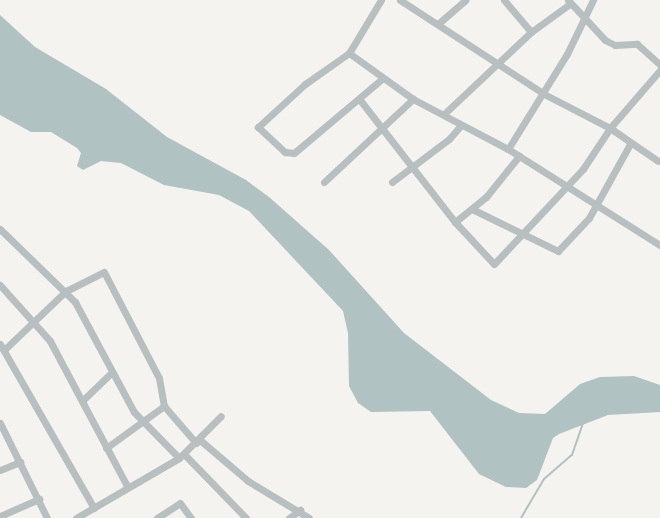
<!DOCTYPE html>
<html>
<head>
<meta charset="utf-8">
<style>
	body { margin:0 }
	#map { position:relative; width:660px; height:518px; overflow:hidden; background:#f4f3ef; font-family:Cabin,sans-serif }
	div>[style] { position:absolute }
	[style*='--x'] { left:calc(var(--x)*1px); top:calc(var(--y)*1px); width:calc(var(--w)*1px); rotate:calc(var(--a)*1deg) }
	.water>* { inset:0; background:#b0c2c2 }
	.stream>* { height:2px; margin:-1px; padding:0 1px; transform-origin:1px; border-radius:1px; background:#b0c2c2 }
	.minor>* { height:7px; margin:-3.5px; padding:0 3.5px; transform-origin:3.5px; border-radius:3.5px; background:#b8bfc0 }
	span { translate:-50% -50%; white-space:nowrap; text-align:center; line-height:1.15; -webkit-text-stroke:5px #fff; paint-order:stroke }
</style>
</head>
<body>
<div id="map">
	<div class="water">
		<div style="clip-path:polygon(0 15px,35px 47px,106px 89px,167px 137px,246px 180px,269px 197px,329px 250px,404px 333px,491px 400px,519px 413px,545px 414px,580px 384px,600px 377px,634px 376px,660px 385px,660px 412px,608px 415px,559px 434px,553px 438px,537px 480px,526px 488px,506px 487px,479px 474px,430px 411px,371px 412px,358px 403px,349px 386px,348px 333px,343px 311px,249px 211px,219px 195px,164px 185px,121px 163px,101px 161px,83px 170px,77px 166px,81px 153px,77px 148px,51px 132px,31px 132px,0 115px)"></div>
	</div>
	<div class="stream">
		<div style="--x:521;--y:518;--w:45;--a:-59.5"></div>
		<div style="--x:544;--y:479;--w:37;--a:-41"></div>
		<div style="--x:572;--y:455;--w:34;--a:-71"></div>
	</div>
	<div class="minor">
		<div style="--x:381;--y:0;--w:62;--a:121.1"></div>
		<div style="--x:349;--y:53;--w:54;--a:144.8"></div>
		<div style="--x:305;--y:84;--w:64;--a:137.5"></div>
		<div style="--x:258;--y:127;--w:37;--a:43"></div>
		<div style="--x:285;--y:152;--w:9;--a:6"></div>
		<div style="--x:294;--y:153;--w:115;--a:-40.1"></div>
		<div style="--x:400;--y:0;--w:172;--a:33.1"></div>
		<div style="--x:544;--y:94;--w:74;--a:27.3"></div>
		<div style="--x:610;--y:128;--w:58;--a:34.5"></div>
		<div style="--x:504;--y:0;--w:42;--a:49.8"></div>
		<div style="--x:568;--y:0;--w:54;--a:47.2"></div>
		<div style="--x:605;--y:40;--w:11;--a:27"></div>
		<div style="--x:615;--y:45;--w:22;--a:-3"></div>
		<div style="--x:637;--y:44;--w:31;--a:42"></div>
		<div style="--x:439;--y:23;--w:35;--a:-41"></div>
		<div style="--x:349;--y:53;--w:79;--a:35.7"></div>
		<div style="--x:413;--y:99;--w:107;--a:27.8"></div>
		<div style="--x:508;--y:149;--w:180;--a:32.3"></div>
		<div style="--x:360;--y:100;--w:155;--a:52.1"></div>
		<div style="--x:455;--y:222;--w:57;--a:47.1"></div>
		<div style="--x:494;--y:264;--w:130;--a:-46.9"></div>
		<div style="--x:583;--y:169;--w:49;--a:-56.6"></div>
		<div style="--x:610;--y:128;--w:77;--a:-49.2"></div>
		<div style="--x:444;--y:114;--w:120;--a:-43.3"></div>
		<div style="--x:531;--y:32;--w:49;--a:-35.9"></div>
		<div style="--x:508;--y:149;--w:112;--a:-58.2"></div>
		<div style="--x:567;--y:54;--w:60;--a:-64.3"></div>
		<div style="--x:324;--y:182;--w:122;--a:-43"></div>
		<div style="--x:392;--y:182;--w:71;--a:-37"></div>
		<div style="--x:449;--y:139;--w:18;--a:-49"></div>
		<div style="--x:472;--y:209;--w:96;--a:26"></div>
		<div style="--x:558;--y:251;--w:45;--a:-46.8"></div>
		<div style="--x:589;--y:218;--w:85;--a:-61"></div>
		<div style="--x:455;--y:222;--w:40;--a:-39"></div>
		<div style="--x:486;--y:197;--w:53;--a:-51.2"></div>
		<div style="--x:0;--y:229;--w:105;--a:44.2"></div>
		<div style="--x:75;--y:302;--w:125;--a:61.8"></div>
		<div style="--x:134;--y:412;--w:64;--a:45.6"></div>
		<div style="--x:0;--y:285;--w:75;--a:48.2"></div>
		<div style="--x:50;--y:341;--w:164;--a:62"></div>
		<div style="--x:0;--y:344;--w:189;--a:60.2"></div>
		<div style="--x:5;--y:349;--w:84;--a:-43.6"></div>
		<div style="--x:66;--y:291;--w:42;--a:-26.6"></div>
		<div style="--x:104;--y:272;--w:119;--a:62.6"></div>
		<div style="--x:159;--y:378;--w:28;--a:80"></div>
		<div style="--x:164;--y:406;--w:49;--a:49.1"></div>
		<div style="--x:83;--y:400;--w:40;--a:-44"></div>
		<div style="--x:0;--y:423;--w:106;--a:63.7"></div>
		<div style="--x:200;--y:440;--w:63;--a:40.5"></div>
		<div style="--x:248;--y:481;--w:71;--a:31.2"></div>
		<div style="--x:106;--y:448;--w:72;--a:-35.9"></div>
		<div style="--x:184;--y:454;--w:89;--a:45.9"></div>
		<div style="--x:0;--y:470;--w:22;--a:-22"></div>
		<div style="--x:0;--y:516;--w:43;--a:-23.6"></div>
		<div style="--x:76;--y:518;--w:119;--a:-30.2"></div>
		<div style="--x:179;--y:458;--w:59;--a:-45"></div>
		<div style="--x:157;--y:518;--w:27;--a:-33"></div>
		<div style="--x:180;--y:503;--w:19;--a:54"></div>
		<div style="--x:289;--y:518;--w:14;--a:-36"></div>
	</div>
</div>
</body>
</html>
